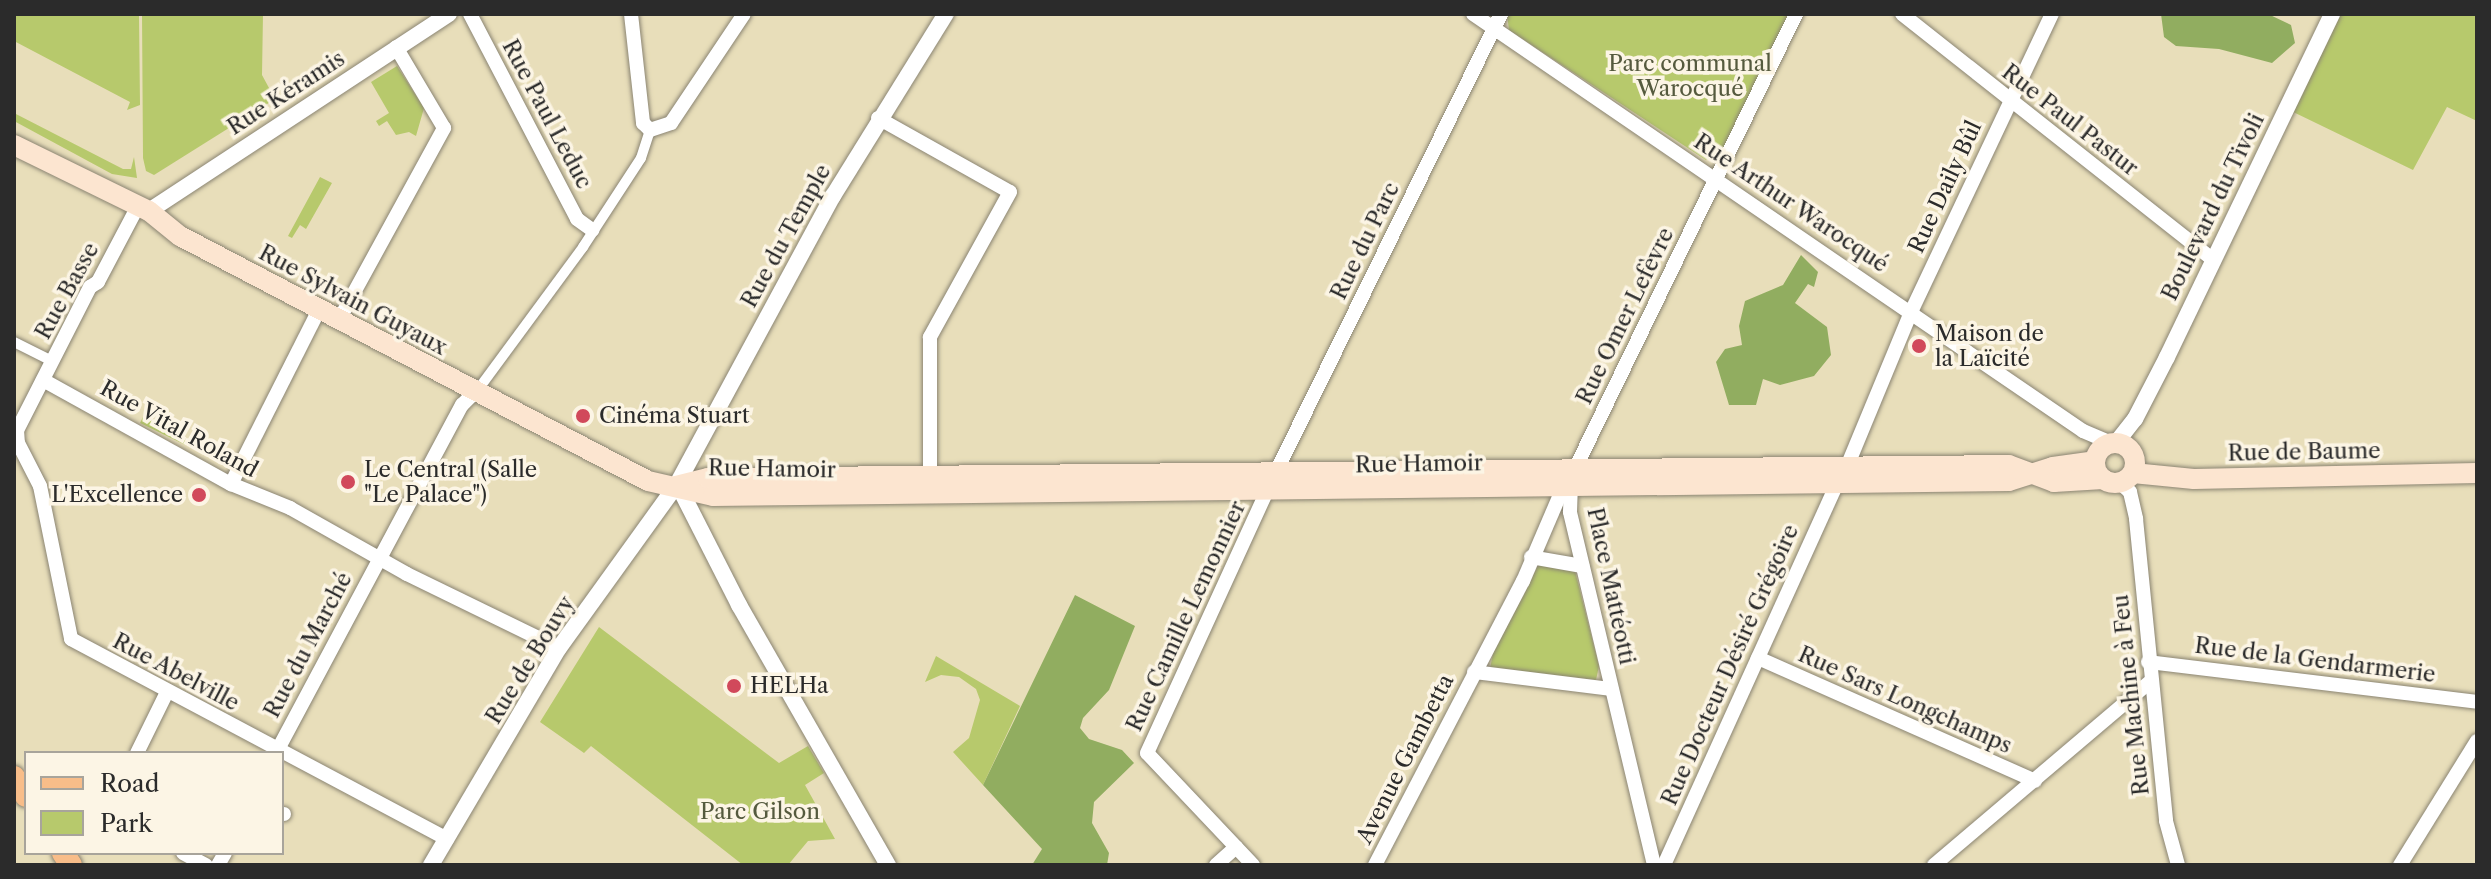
<!DOCTYPE html>
<html>
<head>
<meta charset="utf-8">
<style>
	body { margin:0 }
	#map { position:relative; width:2491px; height:879px; overflow:hidden; background:#e8deba; font-family:"Libre Caslon Text",serif }
	div>[style] { position:absolute }
	[style*='--x'] { left:calc(var(--x)*1px); top:calc(var(--y)*1px); width:calc(var(--w)*1px); rotate:calc(var(--a)*1deg) }
	.green>* { inset:0; background:#b7c96c }
	.forest>* { inset:0; background:#91ad60 }
	.roads { filter:drop-shadow(0 0 2px #8a8472) drop-shadow(0 0 2px #8a8472) }
	.pedestrian>* { height:10px; margin:-5px; padding:0 5px; transform-origin:5px; border-radius:5px; background:#fff }
	.minor>* { height:14px; margin:-7px; padding:0 7px; transform-origin:7px; border-radius:7px; background:#fff }
	.tertiary>* { height:16px; margin:-8px; padding:0 8px; transform-origin:8px; border-radius:8px; background:#fff }
	.secondary>* { height:20px; margin:-10px; padding:0 10px; transform-origin:10px; border-radius:10px; background:#fce5d0 }
	.secondary>.ring { margin:-10px; padding:0; box-sizing:content-box; background:none; border:20px solid #fce5d0; border-radius:50% }
	.primary>* { height:22px; margin:-11px; padding:0 11px; transform-origin:11px; border-radius:11px; background:#f8bd89 }
	.dots>* { width:22px; height:22px; translate:-50% -50%; box-sizing:border-box; border:4px solid #fcf5e5; border-radius:50% }
	span { translate:-50% -50%; white-space:nowrap; text-align:center; line-height:1.15; -webkit-text-stroke:7px #fcf5e5; paint-order:stroke }
	.park-label { font-size:22px; color:#555a3e }
	.street-label { font-size:22px; color:#2b2b2b }
	.poi-label { font-size:22px; color:#2b2b2b }
	.left { translate:0 -50%; text-align:left }
	.right { translate:-100% -50%; text-align:right }
	.frame { position:absolute; inset:0; border:16px solid #2b2b2b; pointer-events:none }
	.legend { position:absolute; left:24px; top:751px; width:260px; height:104px; box-sizing:border-box; background:#fcf5e5; border:2px solid #a8a49b; margin:0; padding:10px 14px; list-style:none; font-size:24px; color:#2b2b2b }
	.legend li { display:flex; align-items:center; gap:16px; height:40px }
	.legend b { width:40px; border:2px solid #a8a49b }
</style>
</head>
<body>
<div id="map">
	<div class="green">
		<div style="clip-path:polygon(14px 14px,139px 14px,140px 105px,127px 110px,130px 102px,14px 41px)"></div>
		<div style="clip-path:polygon(142px 14px,263px 14px,262px 75px,275px 99px,154px 175px,146px 171px,143px 158px)"></div>
		<div style="clip-path:polygon(1507px 14px,1790px 14px,1724px 150px,1706px 160px,1509px 30px)"></div>
		<div style="clip-path:polygon(2332px 14px,2477px 14px,2477px 121px,2447px 107px,2413px 170px,2285px 108px)"></div>
		<div style="clip-path:polygon(397px 66px,424px 108px,416px 136px,409px 132px,396px 135px,387px 121px,379px 126px,376px 121px,389px 113px,371px 82px)"></div>
		<div style="clip-path:polygon(14px 113px,123px 169px,131px 169px,134px 157px,137px 178px,112px 174px,14px 121px)"></div>
		<div style="clip-path:polygon(320px 177px,332px 183px,306px 229px,300px 225px,292px 238px,288px 236px)"></div>
		<div style="clip-path:polygon(143px 417px,229px 464px,229px 466px,140px 423px)"></div>
		<div style="clip-path:polygon(1540px 562px,1574px 567px,1599px 666px,1596px 680px,1490px 669px,1494px 648px)"></div>
		<div style="clip-path:polygon(599px 627px,779px 763px,808px 746px,824px 773px,805px 785px,835px 839px,808px 841px,788px 865px,743px 865px,591px 746px,584px 753px,540px 722px)"></div>
		<div style="clip-path:polygon(936px 656px,1020px 706px,983px 785px,953px 752px,969px 738px,980px 700px,976px 689px,959px 677px,941px 675px,925px 682px)"></div>
	</div>
	<div class="forest">
		<div style="clip-path:polygon(2161px 14px,2268px 14px,2291px 25px,2295px 43px,2272px 63px,2219px 49px,2176px 46px,2164px 37px)"></div>
		<div style="clip-path:polygon(1801px 255px,1818px 272px,1814px 287px,1808px 284px,1795px 303px,1827px 327px,1831px 355px,1814px 376px,1780px 385px,1763px 379px,1756px 405px,1729px 405px,1716px 362px,1725px 349px,1742px 345px,1739px 326px,1745px 301px,1783px 285px)"></div>
		<div style="clip-path:polygon(1075px 595px,1135px 626px,1109px 690px,1083px 718px,1080px 728px,1089px 739px,1122px 750px,1134px 763px,1094px 802px,1092px 823px,1109px 853px,1107px 865px,1032px 865px,1042px 849px,983px 785px)"></div>
	</div>
	<div class="roads">
		<div class="pedestrian">
			<div style="--x:14;--y:342;--w:42;--a:26.6"></div>
			<div style="--x:477;--y:391;--w:179;--a:-53.6"></div>
			<div style="--x:583;--y:247;--w:106;--a:-56.9"></div>
			<div style="--x:641;--y:158;--w:29;--a:-72"></div>
		</div>
		<div class="minor">
			<div style="--x:470;--y:14;--w:231;--a:62.4"></div>
			<div style="--x:577;--y:219;--w:19;--a:36"></div>
			<div style="--x:631;--y:14;--w:110;--a:83.7"></div>
			<div style="--x:643;--y:123;--w:10;--a:45"></div>
			<div style="--x:650;--y:130;--w:22;--a:-18"></div>
			<div style="--x:671;--y:123;--w:131;--a:-56.2"></div>
			<div style="--x:1473;--y:14;--w:739;--a:34.36"></div>
			<div style="--x:2083;--y:431;--w:30;--a:23"></div>
			<div style="--x:1902;--y:14;--w:394;--a:38.3"></div>
			<div style="--x:878;--y:118;--w:151;--a:29.3"></div>
			<div style="--x:1010;--y:192;--w:166;--a:118.9"></div>
			<div style="--x:930;--y:337;--w:139;--a:90"></div>
			<div style="--x:138;--y:206;--w:86;--a:117.8"></div>
			<div style="--x:98;--y:282;--w:9;--a:148"></div>
			<div style="--x:90;--y:287;--w:161;--a:117"></div>
			<div style="--x:17;--y:430;--w:13;--a:86"></div>
			<div style="--x:18;--y:443;--w:48;--a:62.9"></div>
			<div style="--x:40;--y:486;--w:156;--a:78.5"></div>
			<div style="--x:71;--y:639;--w:426;--a:28"></div>
			<div style="--x:339;--y:320;--w:219;--a:-61.3"></div>
			<div style="--x:444;--y:128;--w:94;--a:-120.7"></div>
			<div style="--x:43;--y:380;--w:215;--a:29"></div>
			<div style="--x:231;--y:484;--w:64;--a:22.1"></div>
			<div style="--x:290;--y:508;--w:134;--a:29.4"></div>
			<div style="--x:407;--y:574;--w:169;--a:26"></div>
			<div style="--x:1846;--y:469;--w:172;--a:-67.5"></div>
			<div style="--x:1912;--y:310;--w:327;--a:-64.7"></div>
			<div style="--x:2119;--y:482;--w:15;--a:42"></div>
			<div style="--x:2130;--y:492;--w:28;--a:77"></div>
			<div style="--x:2136;--y:519;--w:303;--a:84.3"></div>
			<div style="--x:2166;--y:821;--w:46;--a:74.7"></div>
			<div style="--x:231;--y:484;--w:195;--a:-63.2"></div>
			<div style="--x:1531;--y:557;--w:52;--a:10"></div>
			<div style="--x:1758;--y:658;--w:303;--a:23.9"></div>
			<div style="--x:2148;--y:662;--w:331;--a:6.9"></div>
			<div style="--x:1474;--y:672;--w:138;--a:7.1"></div>
			<div style="--x:137;--y:753;--w:68;--a:-63.8"></div>
			<div style="--x:276;--y:753;--w:395;--a:-61.9"></div>
			<div style="--x:462;--y:405;--w:18;--a:-45"></div>
			<div style="--x:282;--y:814;--w:2;--a:0"></div>
			<div style="--x:183;--y:853;--w:26;--a:28"></div>
			<div style="--x:218;--y:865;--w:14;--a:-60"></div>
			<div style="--x:1216;--y:865;--w:27;--a:-42"></div>
			<div style="--x:1253;--y:865;--w:154;--a:-133.4"></div>
			<div style="--x:1147;--y:753;--w:307;--a:-65.4"></div>
			<div style="--x:1275;--y:474;--w:513;--a:-63.83"></div>
			<div style="--x:1375;--y:865;--w:320;--a:-62.5"></div>
			<div style="--x:1523;--y:581;--w:107;--a:-66.8"></div>
			<div style="--x:1654;--y:865;--w:363;--a:-103.4"></div>
			<div style="--x:1570;--y:512;--w:35;--a:-88"></div>
			<div style="--x:1571;--y:477;--w:515;--a:-64.08"></div>
			<div style="--x:1664;--y:865;--w:418;--a:-65.6"></div>
			<div style="--x:1934;--y:865;--w:283;--a:-40.3"></div>
			<div style="--x:2400;--y:865;--w:146;--a:-58.2"></div>
		</div>
		<div class="tertiary">
			<div style="--x:149;--y:211;--w:359;--a:-33.3"></div>
			<div style="--x:2116;--y:443;--w:31;--a:-52"></div>
			<div style="--x:2135;--y:419;--w:70;--a:-62.7"></div>
			<div style="--x:2167;--y:357;--w:381;--a:-64.3"></div>
			<div style="--x:682;--y:493;--w:126;--a:63"></div>
			<div style="--x:739;--y:605;--w:300;--a:60.2"></div>
			<div style="--x:431;--y:865;--w:252;--a:-59.5"></div>
			<div style="--x:559;--y:648;--w:200;--a:-54.2"></div>
			<div style="--x:676;--y:486;--w:330;--a:-61.6"></div>
			<div style="--x:833;--y:196;--w:214;--a:-58.2"></div>
		</div>
		<div class="secondary">
			<div style="--x:14;--y:145;--w:150;--a:26.1"></div>
			<div style="--x:149;--y:211;--w:40;--a:39"></div>
			<div style="--x:180;--y:236;--w:528;--a:27.63"></div>
			<div style="--x:648;--y:481;--w:67;--a:13"></div>
			<div style="--x:713;--y:496;--w:1296;--a:-0.66"></div>
			<div style="--x:2009;--y:481;--w:46;--a:-17.7"></div>
			<div style="--x:2053;--y:467;--w:42;--a:-8.1"></div>
			<div class="ring" style="left:2095px;top:443px;width:20px;height:20px"></div>
			<div style="--x:2133;--y:473;--w:61;--a:5.6"></div>
			<div style="--x:2194;--y:479;--w:283;--a:-1.2"></div>
			<div style="--x:676;--y:486;--w:33;--a:-14"></div>
			<div style="--x:708;--y:478;--w:1301;--a:-0.57"></div>
			<div style="--x:2009;--y:465;--w:48;--a:20.7"></div>
			<div style="--x:2054;--y:482;--w:49;--a:-3.5"></div>
		</div>
		<div class="primary">
			<div style="--x:14;--y:777;--w:22;--a:58"></div>
			<div style="--x:63;--y:853;--w:14;--a:56"></div>
		</div>
	</div>
	<div class="dots">
		<div style="left:1919px;top:346px;background:#d1495b"></div>
		<div style="left:583px;top:416px;background:#d1495b"></div>
		<div style="left:348px;top:482px;background:#d1495b"></div>
		<div style="left:199px;top:495px;background:#d1495b"></div>
		<div style="left:734px;top:686px;background:#d1495b"></div>
	</div>
	<div class="park-label">
		<span style="left:1690px;top:76px">Parc communal<br>Warocqué</span>
		<span style="left:760px;top:812px">Parc Gilson</span>
	</div>
	<div class="street-label">
		<span style="left:286px;top:93px;rotate:-33deg">Rue Kéramis</span>
		<span style="left:547px;top:114px;rotate:62deg">Rue Paul Leduc</span>
		<span style="left:2070px;top:120px;rotate:38deg">Rue Paul Pastur</span>
		<span style="left:1945px;top:187px;rotate:-65deg">Rue Daily Bûl</span>
		<span style="left:1791px;top:203px;rotate:34deg">Rue Arthur Warocqué</span>
		<span style="left:2213px;top:207px;rotate:-64deg">Boulevard du Tivoli</span>
		<span style="left:786px;top:236px;rotate:-61deg">Rue du Temple</span>
		<span style="left:1365px;top:241px;rotate:-64deg">Rue du Parc</span>
		<span style="left:67px;top:291px;rotate:-61deg">Rue Basse</span>
		<span style="left:353px;top:300px;rotate:28deg">Rue Sylvain Guyaux</span>
		<span style="left:1625px;top:316px;rotate:-64deg">Rue Omer Lefèvre</span>
		<span style="left:179px;top:429px;rotate:29deg">Rue Vital Roland</span>
		<span style="left:2304px;top:452px;rotate:-1deg">Rue de Baume</span>
		<span style="left:1419px;top:464px;rotate:-1deg">Rue Hamoir</span>
		<span style="left:772px;top:469px;rotate:1deg">Rue Hamoir</span>
		<span style="left:1611px;top:586px;rotate:78deg">Place Mattéotti</span>
		<span style="left:1186px;top:616px;rotate:-65deg">Rue Camille Lemonnier</span>
		<span style="left:308px;top:645px;rotate:-62deg">Rue du Marché</span>
		<span style="left:530px;top:660px;rotate:-58deg">Rue de Bouvy</span>
		<span style="left:2315px;top:660px;rotate:7deg">Rue de la Gendarmerie</span>
		<span style="left:1730px;top:665px;rotate:-66deg">Rue Docteur Désiré Grégoire</span>
		<span style="left:176px;top:672px;rotate:28deg">Rue Abelville</span>
		<span style="left:2131px;top:695px;rotate:-96deg">Rue Machine à Feu</span>
		<span style="left:1905px;top:700px;rotate:24deg">Rue Sars Longchamps</span>
		<span style="left:1405px;top:759px;rotate:-63deg">Avenue Gambetta</span>
	</div>
	<div class="poi-label">
		<span class="left" style="left:1935px;top:346px">Maison de<br>la Laïcité</span>
		<span class="left" style="left:599px;top:416px">Cinéma Stuart</span>
		<span class="left" style="left:364px;top:482px">Le Central (Salle<br>"Le Palace")</span>
		<span class="right" style="left:183px;top:495px">L'Excellence</span>
		<span class="left" style="left:750px;top:686px">HELHa</span>
	</div>
	<div class="frame"></div>
	<ul class="legend">
	<li><b style="height:10px;background:#f8bd89"></b>Road</li>
	<li><b style="height:22px;background:#b7c96c"></b>Park</li>
	</ul>
</div>
</body>
</html>
